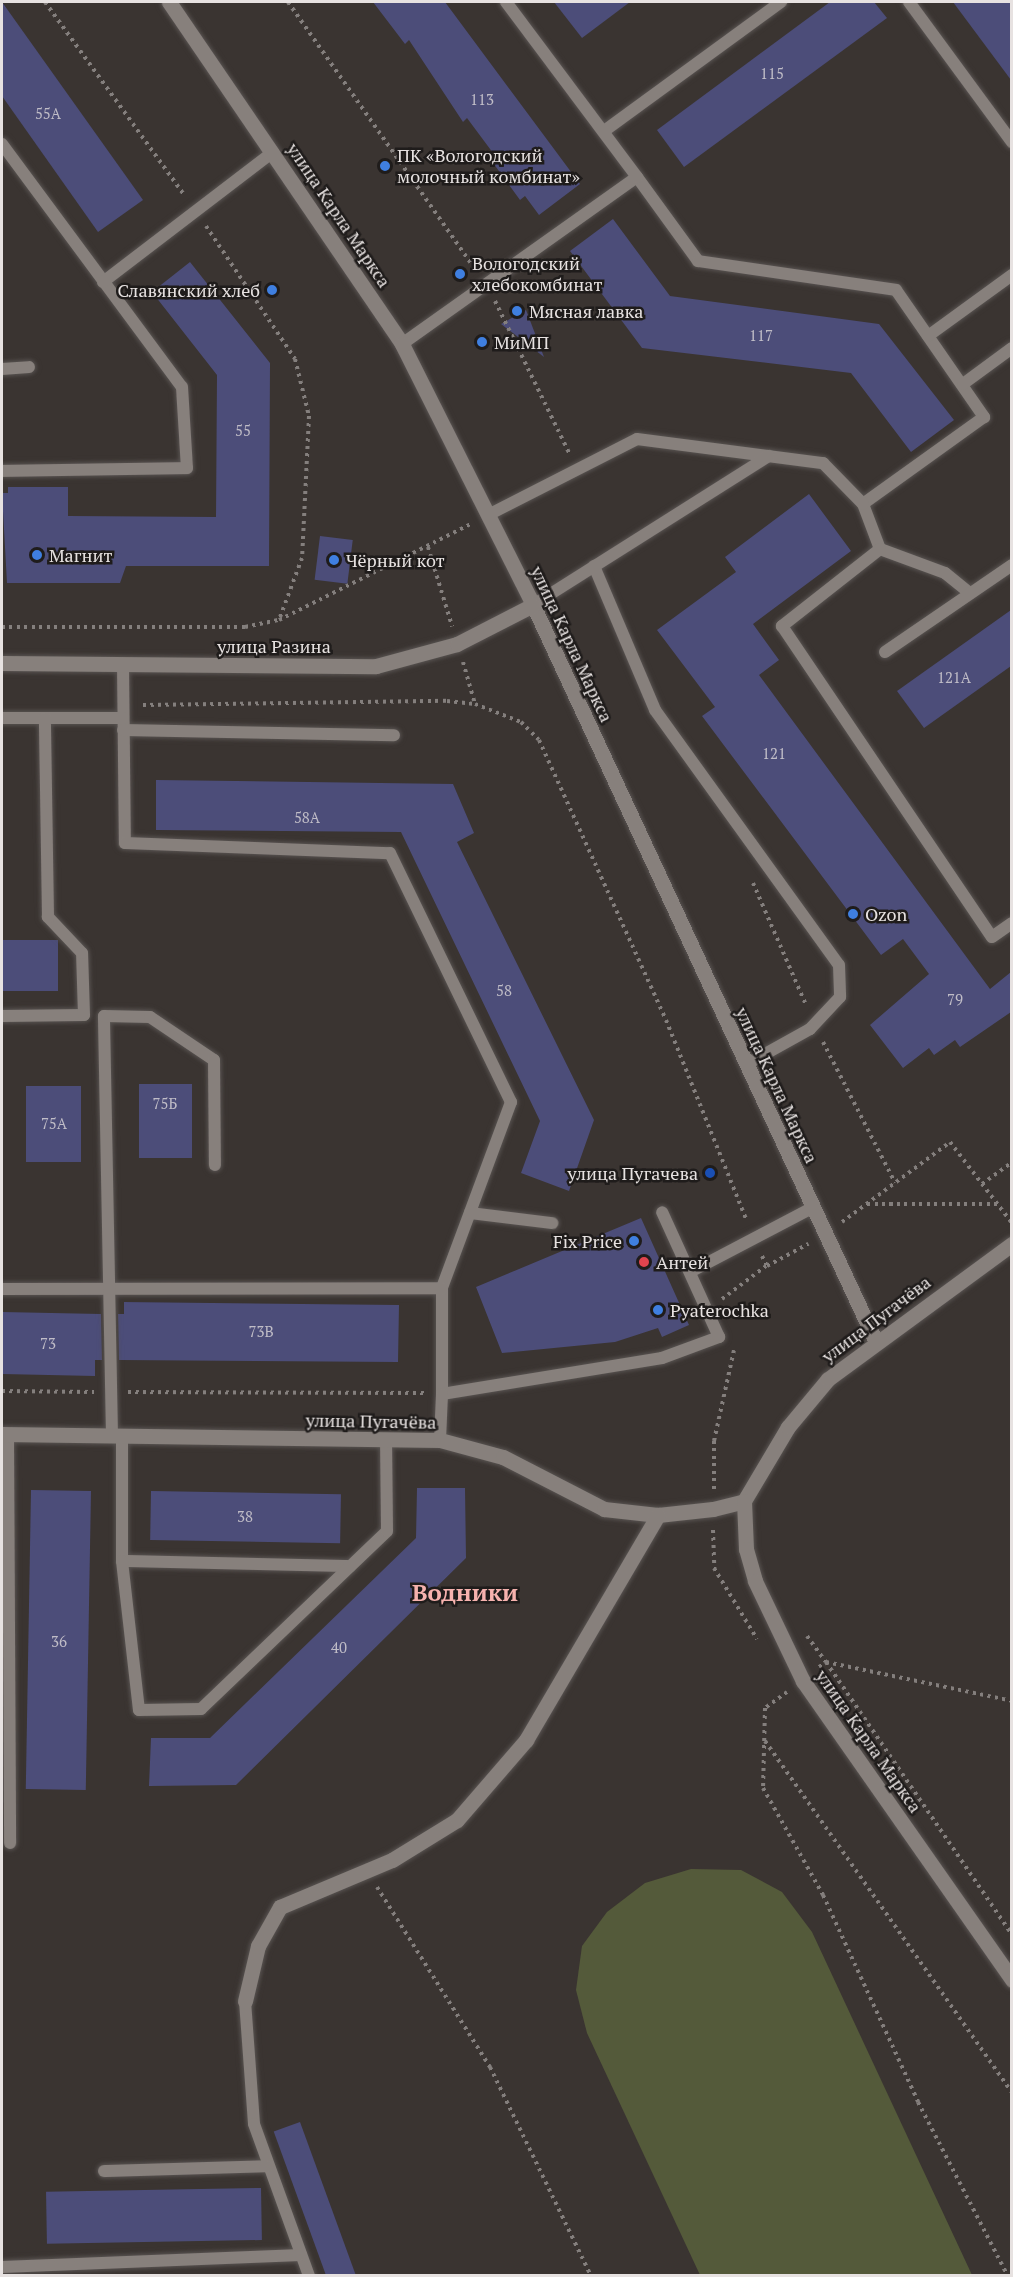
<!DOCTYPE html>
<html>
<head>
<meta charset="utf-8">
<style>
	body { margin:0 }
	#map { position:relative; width:1013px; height:2277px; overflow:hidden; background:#3a3431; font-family:"PT Serif",serif }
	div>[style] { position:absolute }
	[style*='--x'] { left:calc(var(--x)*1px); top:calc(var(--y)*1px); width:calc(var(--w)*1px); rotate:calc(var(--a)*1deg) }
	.green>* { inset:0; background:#545a3a }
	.building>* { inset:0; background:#4c4d79; transform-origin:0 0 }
	.path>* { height:4px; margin-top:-2px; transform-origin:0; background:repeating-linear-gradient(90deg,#847f7d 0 3px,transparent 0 7.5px) }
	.roads { filter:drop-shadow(0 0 2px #585351) drop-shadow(0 0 2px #585351) }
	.lane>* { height:12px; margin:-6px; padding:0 6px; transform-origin:6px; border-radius:6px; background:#87807c }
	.street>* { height:15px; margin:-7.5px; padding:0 7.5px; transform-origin:7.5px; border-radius:7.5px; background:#87807c }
	.dots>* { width:16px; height:16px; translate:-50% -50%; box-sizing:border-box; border:3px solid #1f1c1b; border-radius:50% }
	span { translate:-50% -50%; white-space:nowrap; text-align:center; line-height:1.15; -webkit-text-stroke:5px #1f1c1b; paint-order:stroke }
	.number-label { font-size:15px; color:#c0bdc7 }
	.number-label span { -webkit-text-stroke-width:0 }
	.poi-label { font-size:18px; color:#e7e2e1 }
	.left { translate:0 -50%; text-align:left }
	.right { translate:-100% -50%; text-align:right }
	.street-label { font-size:18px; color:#e7e2e1 }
	.district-label { font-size:24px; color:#f6b2ae; font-weight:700 }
	.frame { position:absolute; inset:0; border:3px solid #e7e2e1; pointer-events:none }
</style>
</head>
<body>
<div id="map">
	<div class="green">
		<div style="clip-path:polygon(691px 1869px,741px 1870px,782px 1892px,812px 1932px,972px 2275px,700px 2275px,587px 2033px,576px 1990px,582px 1946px,607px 1912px,645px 1883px)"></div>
	</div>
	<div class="building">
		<div style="clip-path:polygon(2px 2px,143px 200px,98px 232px,2px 96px)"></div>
		<div style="clip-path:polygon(373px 2px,445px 2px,580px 184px,539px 215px,525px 196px,520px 200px,488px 156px,493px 153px,467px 118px,463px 122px,409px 40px,405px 44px)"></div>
		<div style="clip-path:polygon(554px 2px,630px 2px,582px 38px)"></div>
		<div style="clip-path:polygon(830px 2px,874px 2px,887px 18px,684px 167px,657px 130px)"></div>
		<div style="clip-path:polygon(953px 2px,1011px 2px,1011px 80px)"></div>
		<div style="clip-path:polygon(613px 219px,670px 296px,879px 324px,954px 420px,911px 452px,851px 373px,642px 348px,570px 251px)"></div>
		<div style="clip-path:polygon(190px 262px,270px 363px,269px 566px,126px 566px,120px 583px,7px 583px,2px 493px,8px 493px,8px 487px,68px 487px,68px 516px,216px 517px,217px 375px,152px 292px)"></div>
		<div style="clip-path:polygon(526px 310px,544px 357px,501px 324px)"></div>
		<div style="clip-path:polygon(809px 494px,851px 551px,753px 624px,779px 660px,759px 675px,990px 989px,1011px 972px,1011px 1012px,960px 1047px,955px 1040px,934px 1055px,929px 1048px,903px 1068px,870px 1025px,929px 974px,903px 939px,881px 955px,702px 716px,715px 707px,657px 630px,736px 572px,725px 557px)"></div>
		<div style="left:320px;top:536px;width:33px;height:44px;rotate:7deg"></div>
		<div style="clip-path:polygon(1011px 610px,1011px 666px,924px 728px,897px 691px)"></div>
		<div style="clip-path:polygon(156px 780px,453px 784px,474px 833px,457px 842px,594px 1120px,569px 1191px,521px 1173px,540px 1121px,401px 832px,156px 830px)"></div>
		<div style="left:2px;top:940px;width:56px;height:51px"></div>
		<div style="left:139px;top:1084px;width:53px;height:74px"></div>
		<div style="left:26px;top:1086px;width:55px;height:76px"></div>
		<div style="clip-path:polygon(641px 1218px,689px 1325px,662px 1337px,658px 1328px,615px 1342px,502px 1353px,476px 1287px)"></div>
		<div style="clip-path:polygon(124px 1302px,399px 1305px,398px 1362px,119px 1360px,118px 1314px,124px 1314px)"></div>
		<div style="clip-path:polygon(2px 1312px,101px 1314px,102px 1360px,95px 1360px,95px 1376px,2px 1374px)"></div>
		<div style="clip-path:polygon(417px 1488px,465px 1488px,466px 1558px,236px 1785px,149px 1786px,151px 1738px,210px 1738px,416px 1538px)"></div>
		<div style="left:31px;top:1490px;width:60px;height:299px;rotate:1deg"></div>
		<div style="left:151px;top:1491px;width:190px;height:49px;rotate:1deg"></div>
		<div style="left:300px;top:2122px;width:164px;height:28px;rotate:70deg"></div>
		<div style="left:261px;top:2188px;width:52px;height:215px;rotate:89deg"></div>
	</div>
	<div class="path">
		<div style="--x:45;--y:2;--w:238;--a:54.2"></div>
		<div style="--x:288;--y:2;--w:326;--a:55"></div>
		<div style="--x:206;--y:226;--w:160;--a:56.2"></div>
		<div style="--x:295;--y:359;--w:59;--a:76.2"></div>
		<div style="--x:309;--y:416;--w:142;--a:92.8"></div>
		<div style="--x:302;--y:558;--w:66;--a:110.4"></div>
		<div style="--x:495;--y:301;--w:169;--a:64"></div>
		<div style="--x:428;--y:547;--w:83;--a:73.1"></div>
		<div style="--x:2;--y:627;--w:243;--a:0"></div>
		<div style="--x:245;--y:627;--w:35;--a:-12"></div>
		<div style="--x:279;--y:620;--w:215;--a:-26.6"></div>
		<div style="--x:463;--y:662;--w:44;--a:74.1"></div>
		<div style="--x:143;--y:705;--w:304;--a:-0.8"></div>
		<div style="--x:447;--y:701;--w:28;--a:6"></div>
		<div style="--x:475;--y:704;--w:49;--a:21.4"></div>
		<div style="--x:521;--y:722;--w:25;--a:45"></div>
		<div style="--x:539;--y:740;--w:307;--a:65.6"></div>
		<div style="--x:666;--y:1020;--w:217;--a:68.1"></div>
		<div style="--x:753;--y:883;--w:133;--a:66.5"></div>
		<div style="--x:823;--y:1042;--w:158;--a:62.9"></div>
		<div style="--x:982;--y:1184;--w:37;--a:-36"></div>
		<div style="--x:867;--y:1204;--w:130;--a:0"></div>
		<div style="--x:842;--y:1222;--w:134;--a:-36.5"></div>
		<div style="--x:950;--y:1142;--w:102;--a:52.6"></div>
		<div style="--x:762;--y:1256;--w:11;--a:63"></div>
		<div style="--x:767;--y:1266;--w:47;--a:-28.2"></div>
		<div style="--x:722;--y:1299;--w:55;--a:-36.9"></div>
		<div style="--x:2;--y:1391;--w:92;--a:0.6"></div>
		<div style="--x:128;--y:1392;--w:296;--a:0.2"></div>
		<div style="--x:714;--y:1489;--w:48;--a:-90"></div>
		<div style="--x:714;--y:1441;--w:93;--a:-77.6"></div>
		<div style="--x:713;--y:1530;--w:38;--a:88"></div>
		<div style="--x:714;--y:1568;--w:83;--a:58.8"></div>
		<div style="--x:807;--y:1636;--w:32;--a:54"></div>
		<div style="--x:826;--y:1662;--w:190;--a:11.8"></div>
		<div style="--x:819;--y:1667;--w:9;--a:-36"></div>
		<div style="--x:826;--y:1662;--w:330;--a:55.7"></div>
		<div style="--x:787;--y:1692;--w:27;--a:144"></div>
		<div style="--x:765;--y:1708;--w:80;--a:91.4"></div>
		<div style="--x:763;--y:1788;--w:123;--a:60.7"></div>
		<div style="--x:823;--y:1895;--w:228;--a:65.3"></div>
		<div style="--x:918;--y:2102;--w:196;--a:62.7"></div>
		<div style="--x:765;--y:1741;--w:429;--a:54.9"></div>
		<div style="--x:377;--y:1887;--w:213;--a:57.9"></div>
		<div style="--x:490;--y:2067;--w:232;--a:64.2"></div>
	</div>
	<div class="roads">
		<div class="lane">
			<div style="--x:909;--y:2;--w:174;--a:53.7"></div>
			<div style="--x:604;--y:131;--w:219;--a:-36.1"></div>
			<div style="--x:2;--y:144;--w:302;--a:53.5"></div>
			<div style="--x:182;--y:387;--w:81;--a:86.5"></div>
			<div style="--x:187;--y:468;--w:185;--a:179.1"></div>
			<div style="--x:637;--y:177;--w:104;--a:54"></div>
			<div style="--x:698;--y:261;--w:200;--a:8.3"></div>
			<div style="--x:896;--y:290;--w:155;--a:55.3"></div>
			<div style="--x:984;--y:417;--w:149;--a:144.3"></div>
			<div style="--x:863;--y:504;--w:48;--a:69.3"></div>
			<div style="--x:880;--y:549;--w:69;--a:20.3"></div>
			<div style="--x:945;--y:573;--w:32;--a:39"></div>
			<div style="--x:103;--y:282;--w:214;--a:-37.4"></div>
			<div style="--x:928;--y:336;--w:104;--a:-36"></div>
			<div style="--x:402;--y:344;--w:288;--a:-35.4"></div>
			<div style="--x:637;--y:177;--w:219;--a:-126.8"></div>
			<div style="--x:2;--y:369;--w:27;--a:-4"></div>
			<div style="--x:963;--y:384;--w:61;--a:-36.3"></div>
			<div style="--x:488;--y:515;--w:167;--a:-27"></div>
			<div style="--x:637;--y:439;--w:188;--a:7.4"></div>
			<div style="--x:823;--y:463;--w:57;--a:45.7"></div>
			<div style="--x:880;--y:549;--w:125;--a:141.8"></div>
			<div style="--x:782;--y:626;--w:375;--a:56"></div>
			<div style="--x:992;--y:937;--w:24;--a:-35"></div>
			<div style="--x:594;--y:566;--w:156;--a:67"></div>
			<div style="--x:655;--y:710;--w:314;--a:54.2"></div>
			<div style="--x:839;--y:965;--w:32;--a:88"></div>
			<div style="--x:840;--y:997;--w:44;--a:133.2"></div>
			<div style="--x:810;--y:1029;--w:72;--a:150.9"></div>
			<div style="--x:533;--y:605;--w:279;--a:-32.3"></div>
			<div style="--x:885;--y:652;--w:154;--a:-34.4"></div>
			<div style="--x:123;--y:664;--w:179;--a:89.4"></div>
			<div style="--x:125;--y:843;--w:265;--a:2.2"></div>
			<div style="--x:390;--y:853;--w:277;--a:64.1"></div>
			<div style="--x:511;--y:1102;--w:198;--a:110.4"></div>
			<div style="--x:442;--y:1288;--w:106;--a:90"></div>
			<div style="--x:442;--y:1394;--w:223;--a:-9.3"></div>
			<div style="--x:662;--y:1358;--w:61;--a:-20.2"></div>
			<div style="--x:719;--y:1337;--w:137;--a:-114.5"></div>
			<div style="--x:2;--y:718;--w:121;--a:0"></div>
			<div style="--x:123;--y:730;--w:271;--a:1.1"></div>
			<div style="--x:2;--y:1016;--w:82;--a:-0.7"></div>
			<div style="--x:84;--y:1015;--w:62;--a:-91.8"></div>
			<div style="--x:82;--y:953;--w:50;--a:-133.4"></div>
			<div style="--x:48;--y:917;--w:199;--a:-90.9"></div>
			<div style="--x:470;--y:1213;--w:83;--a:7"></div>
			<div style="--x:690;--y:1272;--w:138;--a:-27.7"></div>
			<div style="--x:2;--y:1289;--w:440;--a:-0.1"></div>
			<div style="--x:8;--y:1435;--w:408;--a:89.7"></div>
			<div style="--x:112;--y:1436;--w:420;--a:-91.1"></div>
			<div style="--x:104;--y:1016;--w:46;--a:1.2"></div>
			<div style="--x:150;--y:1017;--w:77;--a:33.9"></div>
			<div style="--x:214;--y:1060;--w:105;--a:89.5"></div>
			<div style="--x:122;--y:1436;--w:125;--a:90"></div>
			<div style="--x:122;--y:1561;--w:228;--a:1.3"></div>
			<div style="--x:440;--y:1440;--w:46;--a:-87.5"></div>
			<div style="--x:122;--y:1561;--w:150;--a:83.5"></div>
			<div style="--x:139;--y:1710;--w:62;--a:-0.9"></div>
			<div style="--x:201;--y:1709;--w:257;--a:-43.7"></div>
			<div style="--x:387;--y:1531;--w:90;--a:-90.6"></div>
			<div style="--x:245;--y:2001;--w:123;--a:85.8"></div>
			<div style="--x:254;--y:2124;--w:162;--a:70.1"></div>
			<div style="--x:104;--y:2171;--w:164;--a:-1.7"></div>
			<div style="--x:2;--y:2267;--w:299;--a:-2.3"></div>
		</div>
		<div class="street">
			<div style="--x:169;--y:2;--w:414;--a:55.7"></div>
			<div style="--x:402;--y:344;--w:292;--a:63.3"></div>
			<div style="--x:533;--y:605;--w:811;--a:65.05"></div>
			<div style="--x:2;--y:663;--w:374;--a:0.5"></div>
			<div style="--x:376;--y:666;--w:84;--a:-15.2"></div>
			<div style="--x:457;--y:644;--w:85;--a:-27.2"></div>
			<div style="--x:2;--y:1434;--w:438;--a:0.8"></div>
			<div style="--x:440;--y:1440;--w:65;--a:15.1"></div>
			<div style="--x:503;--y:1457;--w:114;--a:27.2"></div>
			<div style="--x:604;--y:1509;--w:54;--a:6.3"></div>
			<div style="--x:658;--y:1515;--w:55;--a:-6.2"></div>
			<div style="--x:713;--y:1509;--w:32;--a:-14"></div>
			<div style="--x:744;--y:1501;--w:86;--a:-59.3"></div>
			<div style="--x:788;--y:1427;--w:62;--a:-50.2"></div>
			<div style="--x:828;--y:1379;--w:228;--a:-36.3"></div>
			<div style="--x:744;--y:1501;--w:48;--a:87.6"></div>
			<div style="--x:746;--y:1549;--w:33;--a:74"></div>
			<div style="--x:755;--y:1581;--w:111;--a:64.4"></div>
			<div style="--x:803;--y:1681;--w:365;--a:55"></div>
			<div style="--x:245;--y:2001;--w:57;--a:-76.7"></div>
			<div style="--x:258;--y:1946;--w:45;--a:-60.6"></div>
			<div style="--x:280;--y:1907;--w:121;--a:-22.8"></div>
			<div style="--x:392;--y:1860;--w:76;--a:-31.6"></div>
			<div style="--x:457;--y:1820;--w:106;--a:-49.2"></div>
			<div style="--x:526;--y:1740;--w:261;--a:-59.6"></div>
		</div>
	</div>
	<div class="dots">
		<div style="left:385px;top:166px;background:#3f7fe0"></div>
		<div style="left:460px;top:274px;background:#3f7fe0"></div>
		<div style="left:272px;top:290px;background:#3f7fe0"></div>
		<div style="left:517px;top:311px;background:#3f7fe0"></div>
		<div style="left:482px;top:342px;background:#3f7fe0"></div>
		<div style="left:37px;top:555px;background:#3f7fe0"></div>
		<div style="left:334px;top:560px;background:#3f7fe0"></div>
		<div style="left:853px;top:914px;background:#3f7fe0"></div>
		<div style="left:710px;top:1173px;background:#1a4fb4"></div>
		<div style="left:634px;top:1241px;background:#3f7fe0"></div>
		<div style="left:644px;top:1262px;background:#e0444e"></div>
		<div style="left:658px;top:1310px;background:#3f7fe0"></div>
	</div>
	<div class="number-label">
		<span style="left:772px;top:74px">115</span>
		<span style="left:482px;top:100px">113</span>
		<span style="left:48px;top:114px">55А</span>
		<span style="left:761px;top:336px">117</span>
		<span style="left:243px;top:431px">55</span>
		<span style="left:954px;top:678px">121А</span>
		<span style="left:774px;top:754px">121</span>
		<span style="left:307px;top:818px">58А</span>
		<span style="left:504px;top:991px">58</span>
		<span style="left:955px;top:1000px">79</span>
		<span style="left:165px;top:1104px">75Б</span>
		<span style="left:54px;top:1124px">75А</span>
		<span style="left:261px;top:1332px">73В</span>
		<span style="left:48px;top:1344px">73</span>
		<span style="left:245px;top:1517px">38</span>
		<span style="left:59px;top:1642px">36</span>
		<span style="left:339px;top:1648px">40</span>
	</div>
	<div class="poi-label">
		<span class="left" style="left:397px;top:166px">ПК «Вологодский<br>молочный комбинат»</span>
		<span class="left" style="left:472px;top:274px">Вологодский<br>хлебокомбинат</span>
		<span class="right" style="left:260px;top:290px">Славянский хлеб</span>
		<span class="left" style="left:529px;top:311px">Мясная лавка</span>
		<span class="left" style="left:494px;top:342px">МиМП</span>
		<span class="left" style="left:49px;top:555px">Магнит</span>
		<span class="left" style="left:346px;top:560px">Чёрный кот</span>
		<span class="left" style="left:865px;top:914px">Ozon</span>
		<span class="right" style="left:698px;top:1173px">улица Пугачева</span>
		<span class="right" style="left:622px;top:1241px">Fix Price</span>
		<span class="left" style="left:656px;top:1262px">Антей</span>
		<span class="left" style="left:670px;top:1310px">Pyaterochka</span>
	</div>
	<div class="street-label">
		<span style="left:339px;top:215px;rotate:56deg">улица Карла Маркса</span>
		<span style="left:572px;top:644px;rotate:65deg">улица Карла Маркса</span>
		<span style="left:274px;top:646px">улица Разина</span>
		<span style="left:777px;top:1085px;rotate:65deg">улица Карла Маркса</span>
		<span style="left:876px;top:1319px;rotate:-37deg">улица Пугачёва</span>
		<span style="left:371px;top:1421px;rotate:1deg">улица Пугачёва</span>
		<span style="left:869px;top:1741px;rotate:55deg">улица Карла Маркса</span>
	</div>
	<div class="district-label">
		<span style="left:465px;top:1593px">Водники</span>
	</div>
	<div class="frame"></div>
</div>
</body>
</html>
